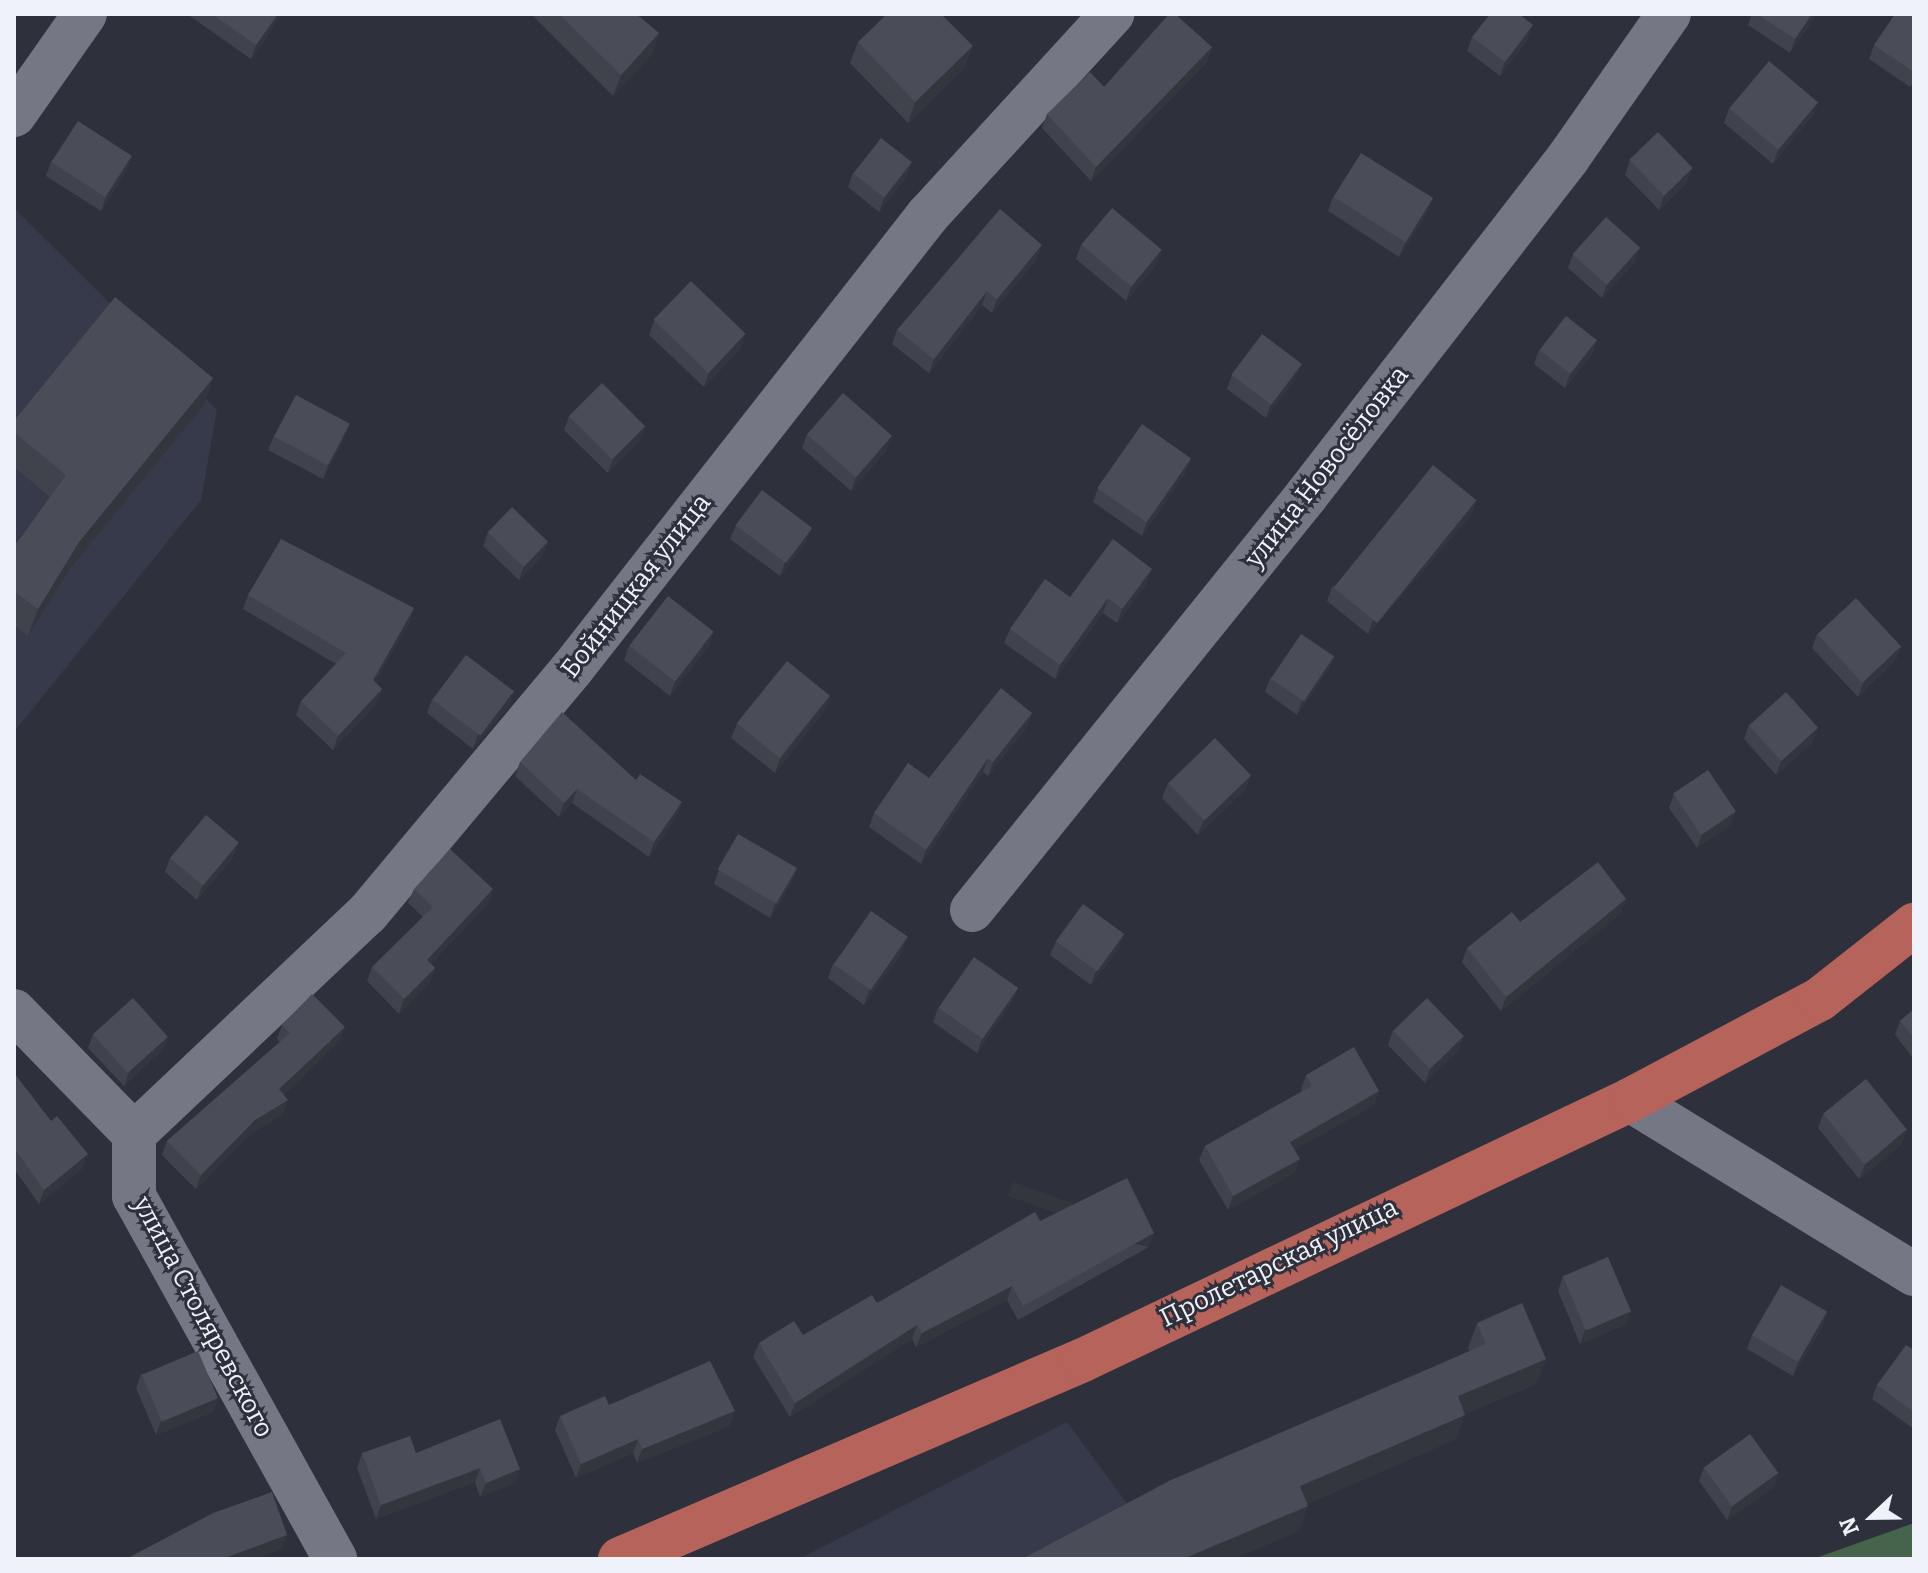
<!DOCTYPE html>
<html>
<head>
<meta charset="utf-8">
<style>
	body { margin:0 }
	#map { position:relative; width:1928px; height:1573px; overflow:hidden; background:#2e303b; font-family:Bitter,serif }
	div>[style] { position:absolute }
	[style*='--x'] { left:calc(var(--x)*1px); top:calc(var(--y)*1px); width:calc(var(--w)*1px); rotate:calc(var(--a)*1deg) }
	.built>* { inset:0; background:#373a4a }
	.green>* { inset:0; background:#45644b }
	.minor>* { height:44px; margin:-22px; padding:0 22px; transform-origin:22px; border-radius:22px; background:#757884 }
	.major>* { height:44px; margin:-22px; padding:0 22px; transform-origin:22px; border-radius:22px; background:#b5635b }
	.wall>* { inset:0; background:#40424c }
	.shaded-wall>* { inset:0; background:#34363e; transform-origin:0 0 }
	.building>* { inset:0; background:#4a4d58; transform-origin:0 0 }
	span { translate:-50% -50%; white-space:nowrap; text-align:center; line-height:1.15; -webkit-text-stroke:6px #2e303b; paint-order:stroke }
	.street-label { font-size:26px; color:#f0f2f9 }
	.frame { position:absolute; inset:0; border:16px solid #f0f2f9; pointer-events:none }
	.north { position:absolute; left:1832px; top:1477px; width:80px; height:80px; -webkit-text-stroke:6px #2e303b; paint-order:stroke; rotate:248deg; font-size:22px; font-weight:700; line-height:32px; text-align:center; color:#f0f2f9 }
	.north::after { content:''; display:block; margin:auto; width:28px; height:36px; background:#f0f2f9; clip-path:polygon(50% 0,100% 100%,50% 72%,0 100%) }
</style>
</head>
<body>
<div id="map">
	<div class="built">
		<div style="clip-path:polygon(14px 208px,217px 410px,201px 500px,14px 732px)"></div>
		<div style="clip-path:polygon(1067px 1422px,1168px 1559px,799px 1559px)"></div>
	</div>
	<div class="green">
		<div style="clip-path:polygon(1914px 1523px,1914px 1559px,1813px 1559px)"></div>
	</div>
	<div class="minor">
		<div style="--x:14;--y:115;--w:123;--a:-54.9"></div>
		<div style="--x:972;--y:910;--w:532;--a:-51.1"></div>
		<div style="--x:1306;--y:496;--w:428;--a:-52.2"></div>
		<div style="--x:1568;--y:158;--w:176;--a:-55"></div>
		<div style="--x:14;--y:1011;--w:172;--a:45.7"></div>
		<div style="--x:134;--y:1134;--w:62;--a:90"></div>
		<div style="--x:134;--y:1196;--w:415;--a:61"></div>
		<div style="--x:1630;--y:1100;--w:333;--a:31.5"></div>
		<div style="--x:134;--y:1134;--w:320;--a:-43.4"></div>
		<div style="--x:367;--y:914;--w:319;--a:-50.1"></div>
		<div style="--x:572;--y:669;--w:577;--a:-51.9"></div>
		<div style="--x:928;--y:215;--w:273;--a:-47.5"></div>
	</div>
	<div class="major">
		<div style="--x:620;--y:1559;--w:504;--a:-23.26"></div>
		<div style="--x:1083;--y:1360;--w:606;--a:-25.42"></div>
		<div style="--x:1630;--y:1100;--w:215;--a:-28"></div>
		<div style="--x:1820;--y:999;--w:120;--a:-38.2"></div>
	</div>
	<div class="wall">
		<div style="clip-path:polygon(187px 14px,282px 14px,251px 59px)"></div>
		<div style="clip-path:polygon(531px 14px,636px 14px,659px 33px,652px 54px,613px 96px)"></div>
		<div style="clip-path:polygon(1752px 14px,1817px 14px,1790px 53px,1748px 25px)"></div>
		<div style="clip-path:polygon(1914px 14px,1914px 82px,1910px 87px,1869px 59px,1874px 45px)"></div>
		<div style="clip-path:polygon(1472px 37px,1528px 39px,1500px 76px,1467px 51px)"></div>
		<div style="clip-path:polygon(858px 42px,965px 67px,908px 123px,850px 63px)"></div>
		<div style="clip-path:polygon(1212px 47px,1207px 62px,1091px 181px,1042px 128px,1047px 114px,1104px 87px)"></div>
		<div style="clip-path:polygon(1818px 102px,1812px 116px,1773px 164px,1724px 123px,1729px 109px)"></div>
		<div style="clip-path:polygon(132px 156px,127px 170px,101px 211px,46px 176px,51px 162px)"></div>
		<div style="clip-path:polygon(1630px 160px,1687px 182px,1659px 210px,1625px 175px)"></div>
		<div style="clip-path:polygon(912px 162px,907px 176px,879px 212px,848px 187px,853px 173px)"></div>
		<div style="clip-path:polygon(1333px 197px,1428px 212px,1399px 257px,1328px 211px)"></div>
		<div style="clip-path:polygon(1081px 245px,1157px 264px,1126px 301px,1076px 259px)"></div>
		<div style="clip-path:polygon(1573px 254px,1635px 262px,1602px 298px,1568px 268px)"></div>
		<div style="clip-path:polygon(1037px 259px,992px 313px,982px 305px,929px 373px,892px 344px,897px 330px)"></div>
		<div style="clip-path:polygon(654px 321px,741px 348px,704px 387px,649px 335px)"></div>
		<div style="clip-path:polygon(1597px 340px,1592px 354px,1565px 388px,1534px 364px,1539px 350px)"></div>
		<div style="clip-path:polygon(1232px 375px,1296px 378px,1266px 418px,1227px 389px)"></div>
		<div style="clip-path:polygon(213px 378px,204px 405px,70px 569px,28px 636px,14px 625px,14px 541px,17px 543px,50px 497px,14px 467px,14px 421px)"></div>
		<div style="clip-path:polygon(569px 416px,645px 426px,640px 440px,608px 473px,564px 430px)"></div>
		<div style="clip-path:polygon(807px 434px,887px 450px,851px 491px,802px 448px)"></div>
		<div style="clip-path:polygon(274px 436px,344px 438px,323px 479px,268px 450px)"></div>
		<div style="clip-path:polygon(1186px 472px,1142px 536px,1093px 502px,1098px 488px)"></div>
		<div style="clip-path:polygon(1472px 514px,1368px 634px,1327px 601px,1332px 587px)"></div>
		<div style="clip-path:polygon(736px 525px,806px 542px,780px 576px,730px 539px)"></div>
		<div style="clip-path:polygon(488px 532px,543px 556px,519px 580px,483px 546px)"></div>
		<div style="clip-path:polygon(1147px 583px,1117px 623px,1103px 613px,1055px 679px,1004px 643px,1010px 629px,1070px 597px)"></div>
		<div style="clip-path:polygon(248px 595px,414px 608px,409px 622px,375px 682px,382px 689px,377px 703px,333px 750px,296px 715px,301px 701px,336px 664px,243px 609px)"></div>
		<div style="clip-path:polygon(1817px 634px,1901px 646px,1896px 660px,1858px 697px,1812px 648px)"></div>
		<div style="clip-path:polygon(629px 646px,709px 646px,670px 696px,624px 660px)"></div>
		<div style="clip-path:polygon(1334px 656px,1328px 670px,1297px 715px,1265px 692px,1270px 678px)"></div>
		<div style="clip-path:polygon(514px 691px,509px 706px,473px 749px,427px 713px,432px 699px)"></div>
		<div style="clip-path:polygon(830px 696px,825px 710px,775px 773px,731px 738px,737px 724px)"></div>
		<div style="clip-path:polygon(1032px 713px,1027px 727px,988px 776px,983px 772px,921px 864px,869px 827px,874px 813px)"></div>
		<div style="clip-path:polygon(1749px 725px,1813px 742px,1776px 775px,1744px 739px)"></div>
		<div style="clip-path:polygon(520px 762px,636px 780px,677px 816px,649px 857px,572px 803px,559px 817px,515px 776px)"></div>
		<div style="clip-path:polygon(1168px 783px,1246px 789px,1198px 835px,1162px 798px)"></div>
		<div style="clip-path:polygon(1674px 794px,1730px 825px,1697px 848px,1669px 808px)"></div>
		<div style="clip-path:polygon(170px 858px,233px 858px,197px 900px,165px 872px)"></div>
		<div style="clip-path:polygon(797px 868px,792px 882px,770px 918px,714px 884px,719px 870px)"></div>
		<div style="clip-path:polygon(414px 889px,493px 889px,488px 903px,431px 964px,435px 968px,430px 982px,399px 1014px,367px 981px,372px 967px,423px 917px,408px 903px)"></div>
		<div style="clip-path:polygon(1621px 913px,1501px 1011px,1462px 962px,1467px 948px,1520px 922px)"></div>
		<div style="clip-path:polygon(1056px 941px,1119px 948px,1091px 985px,1050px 955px)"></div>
		<div style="clip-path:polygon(902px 952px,864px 1005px,828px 978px,833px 964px)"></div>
		<div style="clip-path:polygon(1018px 988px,1012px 1002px,977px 1053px,933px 1022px,938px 1008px)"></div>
		<div style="clip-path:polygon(1914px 1009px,1914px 1059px,1895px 1035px,1900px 1021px)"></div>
		<div style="clip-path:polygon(282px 1025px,340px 1041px,284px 1094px,283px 1114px,250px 1134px,196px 1189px,162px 1155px,167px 1141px,280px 1042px,277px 1039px)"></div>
		<div style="clip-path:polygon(1393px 1030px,1459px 1050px,1425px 1083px,1388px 1045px)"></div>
		<div style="clip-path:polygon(93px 1034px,168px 1037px,162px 1051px,124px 1086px,88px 1048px)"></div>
		<div style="clip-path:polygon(14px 1073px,51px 1121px,83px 1168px,39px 1204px,14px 1169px)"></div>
		<div style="clip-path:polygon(1306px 1075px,1379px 1091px,1374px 1105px,1294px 1150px,1300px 1159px,1294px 1173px,1228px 1210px,1199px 1160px,1205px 1146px,1302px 1091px,1301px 1089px)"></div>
		<div style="clip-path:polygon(1823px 1114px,1902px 1144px,1859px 1179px,1818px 1128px)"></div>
		<div style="clip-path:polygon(1040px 1221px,1149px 1247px,1018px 1320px,1007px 1300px,916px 1347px,912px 1339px,790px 1417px,753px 1357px,759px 1343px,803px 1335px,877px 1303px)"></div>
		<div style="clip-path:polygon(1563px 1276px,1631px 1311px,1625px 1325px,1580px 1344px,1558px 1291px)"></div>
		<div style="clip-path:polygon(1827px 1312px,1822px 1327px,1793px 1376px,1747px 1349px,1752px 1335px)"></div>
		<div style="clip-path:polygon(1477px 1323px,1546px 1359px,1536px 1384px,1465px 1414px,1456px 1439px,1307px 1504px,1299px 1531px,1232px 1559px,1022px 1559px,1469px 1351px,1468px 1348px)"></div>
		<div style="clip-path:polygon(1914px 1350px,1914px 1429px,1872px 1399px,1877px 1385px)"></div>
		<div style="clip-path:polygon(141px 1374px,218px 1398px,213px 1412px,156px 1435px,136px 1388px)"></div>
		<div style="clip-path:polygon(609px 1405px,730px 1426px,637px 1463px,633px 1453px,576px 1478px,555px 1430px,560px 1416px)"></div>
		<div style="clip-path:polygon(362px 1453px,416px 1453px,520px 1469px,515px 1483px,480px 1497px,475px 1482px,376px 1519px,357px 1468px)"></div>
		<div style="clip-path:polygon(1704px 1467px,1778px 1473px,1773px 1488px,1727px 1520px,1699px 1481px)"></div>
	</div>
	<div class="shaded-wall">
		<div style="clip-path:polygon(278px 14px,282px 14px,251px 59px,256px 45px)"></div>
		<div style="clip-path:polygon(1812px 14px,1817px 14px,1790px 53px,1795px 39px)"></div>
		<div style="clip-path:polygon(1533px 25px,1528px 39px,1500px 76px,1505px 62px)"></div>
		<div style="clip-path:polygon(659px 33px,652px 54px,613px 96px,621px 75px)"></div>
		<div style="clip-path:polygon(973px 46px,965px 67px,908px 123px,915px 102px)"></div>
		<div style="clip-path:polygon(1212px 47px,1207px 62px,1091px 181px,1096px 167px)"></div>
		<div style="clip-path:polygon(1818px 102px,1812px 116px,1773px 164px,1778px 150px)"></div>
		<div style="clip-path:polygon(132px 156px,127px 170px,101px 211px,106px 197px)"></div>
		<div style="clip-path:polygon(912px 162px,907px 176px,879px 212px,884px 198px)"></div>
		<div style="clip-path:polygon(1693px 168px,1687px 182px,1659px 210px,1664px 196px)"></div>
		<div style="clip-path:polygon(1433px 198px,1428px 212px,1399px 257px,1405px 243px)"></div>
		<div style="clip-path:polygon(1042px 245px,1037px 259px,992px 313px,997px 299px)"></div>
		<div style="clip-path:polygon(1640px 248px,1635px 262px,1602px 298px,1607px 284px)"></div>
		<div style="clip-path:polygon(1162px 250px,1157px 264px,1126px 301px,1131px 287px)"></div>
		<div style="clip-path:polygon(987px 291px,982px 305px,929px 373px,934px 359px)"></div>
		<div style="clip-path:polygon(746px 334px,741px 348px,704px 387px,709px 373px)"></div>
		<div style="clip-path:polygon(1597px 340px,1592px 354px,1565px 388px,1570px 374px)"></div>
		<div style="clip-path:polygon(1302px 364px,1296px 378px,1266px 418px,1271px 404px)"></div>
		<div style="clip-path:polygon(213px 378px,204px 405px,70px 569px,28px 636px,38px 609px,79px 542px)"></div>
		<div style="clip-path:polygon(350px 424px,344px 438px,323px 479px,328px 465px)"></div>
		<div style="clip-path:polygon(645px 426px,640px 440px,608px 473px,613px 459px)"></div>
		<div style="clip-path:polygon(892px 436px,887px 450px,851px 491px,856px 477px)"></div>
		<div style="clip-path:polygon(1191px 458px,1186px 472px,1142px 536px,1147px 522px)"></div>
		<div style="clip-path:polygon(1477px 500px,1472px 514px,1368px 634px,1373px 620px)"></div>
		<div style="clip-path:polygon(812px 528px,806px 542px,780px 576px,785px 562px)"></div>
		<div style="clip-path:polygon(548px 542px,543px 556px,519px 580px,524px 566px)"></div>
		<div style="clip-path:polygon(1152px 569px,1147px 583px,1117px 623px,1122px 609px)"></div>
		<div style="clip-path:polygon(1108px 598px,1103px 613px,1055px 679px,1060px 665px)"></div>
		<div style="clip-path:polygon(414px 608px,409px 622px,368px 694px,373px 680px)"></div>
		<div style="clip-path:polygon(714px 632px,709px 646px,670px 696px,675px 682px)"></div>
		<div style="clip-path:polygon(1901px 646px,1896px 660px,1858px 697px,1863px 683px)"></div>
		<div style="clip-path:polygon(1334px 656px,1328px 670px,1297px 715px,1302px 701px)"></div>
		<div style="clip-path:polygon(382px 689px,377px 703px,333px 750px,338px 736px)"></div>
		<div style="clip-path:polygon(514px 691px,509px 706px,473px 749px,478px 734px)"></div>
		<div style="clip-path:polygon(830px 696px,825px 710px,775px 773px,780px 759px)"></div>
		<div style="clip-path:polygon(1032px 713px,1027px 727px,988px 776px,993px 762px)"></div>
		<div style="clip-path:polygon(1818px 728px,1813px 742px,1776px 775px,1781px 761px)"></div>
		<div style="clip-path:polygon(988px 758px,983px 772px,921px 864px,926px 850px)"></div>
		<div style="clip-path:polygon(1251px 775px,1246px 789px,1198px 835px,1203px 821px)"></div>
		<div style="clip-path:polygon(577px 789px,572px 803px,559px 817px,564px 803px)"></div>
		<div style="clip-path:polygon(682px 802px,677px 816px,649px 857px,654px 842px)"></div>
		<div style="clip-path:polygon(1736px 811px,1730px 825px,1697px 848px,1702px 834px)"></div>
		<div style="clip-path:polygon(239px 843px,233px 858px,197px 900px,202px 886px)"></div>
		<div style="clip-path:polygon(797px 868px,792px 882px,770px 918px,775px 904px)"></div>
		<div style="clip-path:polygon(493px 889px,488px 903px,422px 974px,427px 960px)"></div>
		<div style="clip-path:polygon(1626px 899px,1621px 913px,1501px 1011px,1506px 997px)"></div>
		<div style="clip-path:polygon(1124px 934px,1119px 948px,1091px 985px,1096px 971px)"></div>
		<div style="clip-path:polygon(908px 937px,902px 952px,864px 1005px,869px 991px)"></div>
		<div style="clip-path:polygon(435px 968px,430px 982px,399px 1014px,404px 999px)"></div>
		<div style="clip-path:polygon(1018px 988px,1012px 1002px,977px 1053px,982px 1039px)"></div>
		<div style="clip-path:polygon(345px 1027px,340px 1041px,274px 1103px,279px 1089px)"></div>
		<div style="clip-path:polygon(1464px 1036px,1459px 1050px,1425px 1083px,1430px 1069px)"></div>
		<div style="clip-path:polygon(168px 1037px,162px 1051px,124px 1086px,129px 1072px)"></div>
		<div style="clip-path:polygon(1379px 1091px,1374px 1105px,1284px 1156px,1290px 1142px)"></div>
		<div style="clip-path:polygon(288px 1100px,283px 1114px,250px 1134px,196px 1189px,201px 1175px,255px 1120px)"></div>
		<div style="clip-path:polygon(1907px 1130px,1902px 1144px,1859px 1179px,1865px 1165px)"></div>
		<div style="clip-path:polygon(88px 1154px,83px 1168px,39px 1204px,44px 1190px)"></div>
		<div style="clip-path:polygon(1300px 1159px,1294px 1173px,1228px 1210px,1233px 1196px)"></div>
		<div style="left:1154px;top:1233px;width:15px;height:150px;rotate:110deg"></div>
		<div style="clip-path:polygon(1012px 1286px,1007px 1300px,916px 1347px,922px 1333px)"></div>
		<div style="clip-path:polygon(1631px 1311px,1625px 1325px,1580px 1344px,1585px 1330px)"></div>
		<div style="clip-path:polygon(1827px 1312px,1822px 1327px,1793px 1376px,1798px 1362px)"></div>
		<div style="clip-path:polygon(917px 1325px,912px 1339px,790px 1417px,795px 1403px)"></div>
		<div style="clip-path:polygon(1546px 1359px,1536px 1384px,1449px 1421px,1458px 1396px)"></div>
		<div style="clip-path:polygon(218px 1398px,213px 1412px,156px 1435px,161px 1421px)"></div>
		<div style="clip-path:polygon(735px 1411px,730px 1426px,637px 1463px,642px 1449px)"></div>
		<div style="clip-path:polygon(1465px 1415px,1456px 1439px,1291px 1511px,1300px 1486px)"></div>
		<div style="clip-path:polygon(638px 1439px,633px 1453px,576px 1478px,581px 1464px)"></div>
		<div style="clip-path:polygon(480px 1468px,475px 1482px,376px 1519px,381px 1505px)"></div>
		<div style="clip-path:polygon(520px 1469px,515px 1483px,480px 1497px,486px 1483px)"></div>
		<div style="clip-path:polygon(1778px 1473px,1773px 1488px,1727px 1520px,1732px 1506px)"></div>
		<div style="clip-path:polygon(1308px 1506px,1299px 1531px,1232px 1559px,1184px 1559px,1185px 1558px)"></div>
		<div style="clip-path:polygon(287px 1535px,282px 1549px,256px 1559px,222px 1559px)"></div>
	</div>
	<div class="building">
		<div style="clip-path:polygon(212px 14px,278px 14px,256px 45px)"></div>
		<div style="clip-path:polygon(559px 14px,636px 14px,659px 33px,621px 75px)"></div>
		<div style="clip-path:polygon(887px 14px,941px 14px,973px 46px,915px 102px,858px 42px)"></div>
		<div style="clip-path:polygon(1169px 14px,1175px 14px,1212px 47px,1096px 167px,1047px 114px,1090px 72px,1104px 87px)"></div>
		<div style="clip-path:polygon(1490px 14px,1519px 14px,1533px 25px,1505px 62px,1472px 37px)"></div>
		<div style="clip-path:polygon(1757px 14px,1812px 14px,1795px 39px)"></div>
		<div style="clip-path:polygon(1895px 14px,1914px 14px,1914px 72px,1874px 45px)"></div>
		<div style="left:1769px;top:61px;width:64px;height:62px;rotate:40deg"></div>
		<div style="left:78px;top:121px;width:64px;height:49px;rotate:33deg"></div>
		<div style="left:1658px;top:132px;width:50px;height:40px;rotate:46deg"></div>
		<div style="left:881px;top:138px;width:39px;height:45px;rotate:38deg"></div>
		<div style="left:1361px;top:153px;width:85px;height:52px;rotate:32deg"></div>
		<div style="left:1112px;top:208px;width:65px;height:48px;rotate:40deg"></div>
		<div style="clip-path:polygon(1000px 209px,1042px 245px,997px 299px,987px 291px,934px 359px,897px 330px)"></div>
		<div style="left:1606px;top:217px;width:46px;height:50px;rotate:42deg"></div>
		<div style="left:691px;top:281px;width:76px;height:54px;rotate:44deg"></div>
		<div style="clip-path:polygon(115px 297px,213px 378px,79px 542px,38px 609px,14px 591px,14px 541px,17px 543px,66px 475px,14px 432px,14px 421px)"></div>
		<div style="left:1566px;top:316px;width:39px;height:43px;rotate:38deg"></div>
		<div style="left:1262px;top:334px;width:50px;height:51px;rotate:37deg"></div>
		<div style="left:602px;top:383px;width:61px;height:47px;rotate:45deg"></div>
		<div style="left:843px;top:393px;width:65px;height:55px;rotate:41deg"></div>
		<div style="left:296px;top:395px;width:61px;height:47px;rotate:28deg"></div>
		<div style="left:1142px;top:424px;width:60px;height:78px;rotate:35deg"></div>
		<div style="left:1433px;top:465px;width:56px;height:158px;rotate:39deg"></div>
		<div style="left:762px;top:490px;width:63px;height:44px;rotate:37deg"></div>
		<div style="left:512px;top:507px;width:50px;height:35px;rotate:44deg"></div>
		<div style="clip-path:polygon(281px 539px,414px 608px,373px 680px,382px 689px,338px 736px,301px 701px,346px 653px,248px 595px)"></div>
		<div style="clip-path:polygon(1113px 539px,1152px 569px,1122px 609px,1108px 598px,1060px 665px,1010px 629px,1045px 579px,1070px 597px)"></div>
		<div style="left:668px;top:596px;width:58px;height:63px;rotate:38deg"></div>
		<div style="left:1856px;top:598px;width:66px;height:53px;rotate:47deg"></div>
		<div style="left:1301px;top:634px;width:40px;height:54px;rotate:34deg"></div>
		<div style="left:466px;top:655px;width:60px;height:56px;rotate:37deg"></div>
		<div style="left:787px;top:661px;width:55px;height:80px;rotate:39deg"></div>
		<div style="clip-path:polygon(1001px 688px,1032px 713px,993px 762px,988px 758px,926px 850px,874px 813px,908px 763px,929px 778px)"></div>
		<div style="left:1786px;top:692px;width:48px;height:50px;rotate:48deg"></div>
		<div style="clip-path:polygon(562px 712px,636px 780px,640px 774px,682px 802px,654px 842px,577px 789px,564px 803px,520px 762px)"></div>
		<div style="left:1215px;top:738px;width:52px;height:65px;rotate:46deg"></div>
		<div style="left:1708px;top:770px;width:50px;height:42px;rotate:56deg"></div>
		<div style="left:206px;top:815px;width:43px;height:56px;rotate:40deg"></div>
		<div style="left:738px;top:834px;width:68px;height:41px;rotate:30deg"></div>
		<div style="clip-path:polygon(450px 849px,493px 889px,427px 960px,435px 968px,404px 999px,372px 967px,433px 907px,414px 889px)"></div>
		<div style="clip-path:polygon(1598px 862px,1626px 899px,1506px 997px,1467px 948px,1512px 912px,1520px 922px)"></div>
		<div style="left:1083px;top:904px;width:51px;height:46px;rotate:36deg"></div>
		<div style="left:871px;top:911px;width:45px;height:65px;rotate:35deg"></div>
		<div style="left:974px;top:957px;width:54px;height:62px;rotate:35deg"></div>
		<div style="clip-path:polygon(312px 994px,345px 1027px,279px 1089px,288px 1100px,255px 1120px,201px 1175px,167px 1141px,290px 1033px,282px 1025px)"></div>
		<div style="left:133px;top:998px;width:52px;height:54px;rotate:48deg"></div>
		<div style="left:1427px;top:998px;width:53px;height:47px;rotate:46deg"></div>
		<div style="clip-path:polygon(1914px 1009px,1914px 1038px,1900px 1021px)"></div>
		<div style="clip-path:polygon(1354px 1047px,1379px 1091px,1290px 1142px,1300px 1159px,1233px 1196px,1205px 1146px,1312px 1086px,1306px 1075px)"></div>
		<div style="clip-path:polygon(14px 1073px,51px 1121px,57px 1116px,88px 1154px,44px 1190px,14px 1148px)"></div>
		<div style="left:1866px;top:1079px;width:65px;height:55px;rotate:51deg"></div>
		<div style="clip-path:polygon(1127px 1178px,1154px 1233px,1023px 1306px,1012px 1286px,922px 1333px,917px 1325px,795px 1403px,759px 1343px,794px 1321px,803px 1335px,872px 1295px,877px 1303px,1035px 1212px,1040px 1221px)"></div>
		<div style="left:1608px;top:1257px;width:59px;height:49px;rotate:67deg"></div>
		<div style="left:1781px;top:1285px;width:53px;height:58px;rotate:30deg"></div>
		<div style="clip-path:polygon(1522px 1303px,1546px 1359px,1458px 1396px,1465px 1415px,1300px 1486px,1308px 1506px,1185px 1558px,1185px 1559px,1022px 1559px,1169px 1481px,1486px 1344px,1477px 1323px)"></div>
		<div style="clip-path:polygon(1906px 1345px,1914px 1350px,1914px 1412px,1877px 1385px)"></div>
		<div style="left:198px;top:1351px;width:51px;height:61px;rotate:67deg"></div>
		<div style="clip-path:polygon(710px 1361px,735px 1411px,642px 1449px,638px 1439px,581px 1464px,560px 1416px,605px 1396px,609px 1405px)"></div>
		<div style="clip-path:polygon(500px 1419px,520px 1469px,486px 1483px,480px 1468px,381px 1505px,362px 1453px,410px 1436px,416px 1453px)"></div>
		<div style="left:1750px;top:1434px;width:48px;height:57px;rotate:54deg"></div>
		<div style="clip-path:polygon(272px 1492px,287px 1535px,222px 1559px,126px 1559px,213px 1513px)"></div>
	</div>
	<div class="street-label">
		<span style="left:1327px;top:467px;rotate:-52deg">улица Новосёловка</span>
		<span style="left:636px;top:586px;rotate:-52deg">Бойницкая улица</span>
		<span style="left:1279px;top:1263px;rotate:-26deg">Пролетарская улица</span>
		<span style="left:203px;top:1317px;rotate:62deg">улица Столяревского</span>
	</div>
	<div class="frame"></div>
	<div class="north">N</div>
</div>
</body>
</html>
